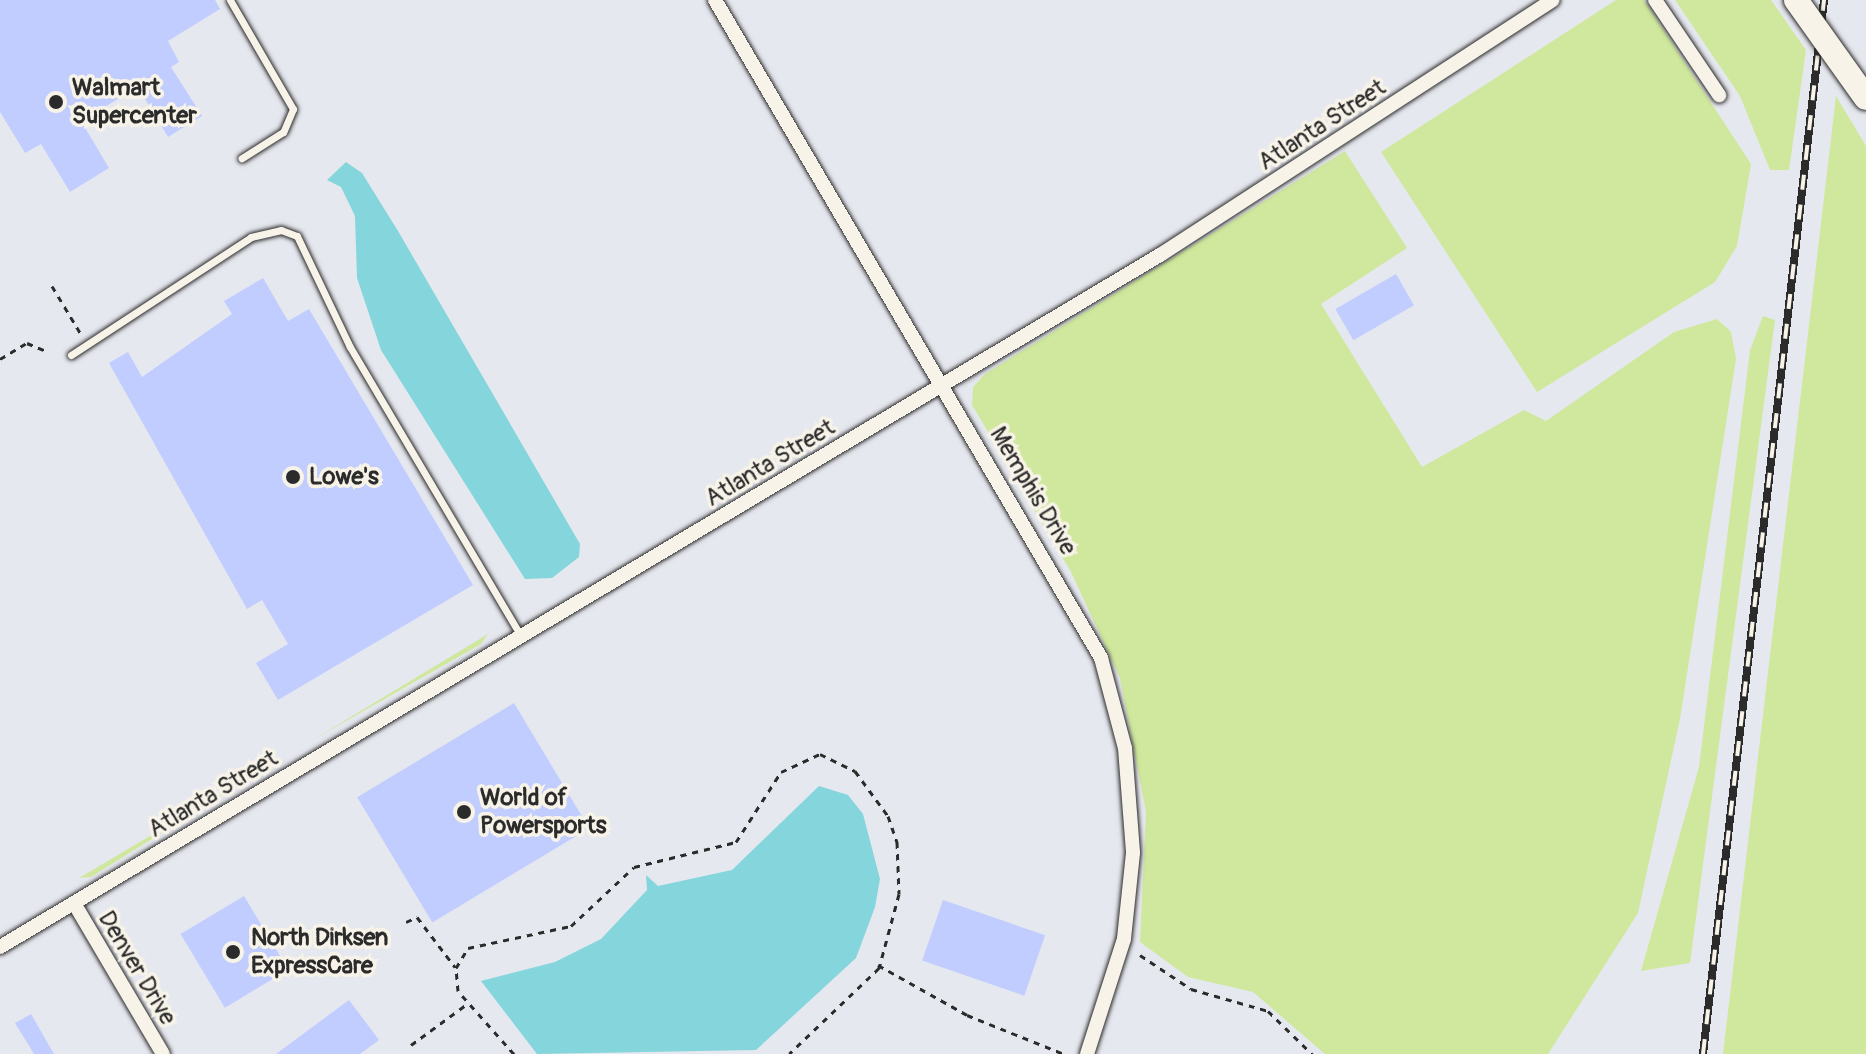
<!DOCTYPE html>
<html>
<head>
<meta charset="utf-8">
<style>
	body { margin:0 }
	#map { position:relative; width:1866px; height:1054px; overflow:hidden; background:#e6e8ef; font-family:Pangolin,sans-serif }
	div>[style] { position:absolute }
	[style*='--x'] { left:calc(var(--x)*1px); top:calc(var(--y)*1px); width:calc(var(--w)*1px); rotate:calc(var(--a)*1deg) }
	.green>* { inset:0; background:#cfe89d }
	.water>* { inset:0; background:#84d5dc }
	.building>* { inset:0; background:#c0cdfe; transform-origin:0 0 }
	.path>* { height:3px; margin-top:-1.5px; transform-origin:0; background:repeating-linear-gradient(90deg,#2b2b2b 0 6px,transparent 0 12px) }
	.roads { filter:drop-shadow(0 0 2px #2b2b2b) drop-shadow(0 0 2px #2b2b2b) }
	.service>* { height:7px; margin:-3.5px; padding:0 3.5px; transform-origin:3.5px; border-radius:3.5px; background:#f7f3e8 }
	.minor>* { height:14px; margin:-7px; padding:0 7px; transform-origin:7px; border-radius:7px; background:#f7f3e8 }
	.rail>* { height:8px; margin-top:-4px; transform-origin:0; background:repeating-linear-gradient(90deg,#f7f3e8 0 15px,#2b2b2b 0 30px); box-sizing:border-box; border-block:2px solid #2b2b2b }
	.bridges { filter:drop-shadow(0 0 2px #2b2b2b) drop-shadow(0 0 2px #2b2b2b) }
	.motorway-bridge>* { height:24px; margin:-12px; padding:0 12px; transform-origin:12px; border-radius:12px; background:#f7f3e8 }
	.dots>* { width:22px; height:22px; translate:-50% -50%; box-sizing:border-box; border:4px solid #f7f3e8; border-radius:50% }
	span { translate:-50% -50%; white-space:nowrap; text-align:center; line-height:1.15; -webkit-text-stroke:7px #f7f3e8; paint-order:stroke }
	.poi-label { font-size:24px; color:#2b2b2b; font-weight:700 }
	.left { translate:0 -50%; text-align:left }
	.street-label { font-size:24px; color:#2b2b2b }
</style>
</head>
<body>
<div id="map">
	<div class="green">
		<div style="clip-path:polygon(1616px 0,1644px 0,1751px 164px,1737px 246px,1715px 282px,1537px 392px,1381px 152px)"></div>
		<div style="clip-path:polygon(1675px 0,1771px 0,1806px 50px,1789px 170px,1770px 170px,1740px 96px)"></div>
		<div style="clip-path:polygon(1836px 96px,1866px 146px,1866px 1054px,1723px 1054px)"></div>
		<div style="clip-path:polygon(1345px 151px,1407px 248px,1321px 304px,1422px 467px,1524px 410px,1546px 421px,1674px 332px,1717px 319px,1731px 332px,1736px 359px,1680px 719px,1638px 913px,1548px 1054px,1325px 1054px,1253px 992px,1188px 977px,1140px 942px,1146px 812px,1120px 678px,1071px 572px,972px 405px,973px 387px,985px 374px)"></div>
		<div style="clip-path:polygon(1763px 316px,1775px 320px,1690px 963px,1641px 971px,1699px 767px,1750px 350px)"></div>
		<div style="clip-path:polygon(488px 634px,481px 644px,311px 741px)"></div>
		<div style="clip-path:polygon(275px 762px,91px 877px,79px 878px)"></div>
	</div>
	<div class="water">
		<div style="clip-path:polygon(346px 162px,362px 173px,398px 231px,580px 544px,579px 557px,552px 578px,525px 579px,381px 350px,357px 278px,355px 216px,341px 187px,327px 180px)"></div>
		<div style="clip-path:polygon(819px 786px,848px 795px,863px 814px,880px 879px,875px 907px,856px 958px,756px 1050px,537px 1054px,481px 981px,555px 962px,601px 939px,647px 890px,646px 875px,658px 886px,732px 870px)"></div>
	</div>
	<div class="building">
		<div style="clip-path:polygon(0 0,215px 0,220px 9px,168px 41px,179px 62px,171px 67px,202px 116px,168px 137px,138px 87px,81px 121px,109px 168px,70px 192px,41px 144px,25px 153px,0 112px)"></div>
		<div style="left:1396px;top:274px;width:36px;height:70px;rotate:60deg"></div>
		<div style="clip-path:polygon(263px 278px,288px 321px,309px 309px,473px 585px,278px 700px,256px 663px,288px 644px,262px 600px,247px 609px,109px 363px,128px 352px,142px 377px,232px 314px,224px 301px)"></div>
		<div style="left:514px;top:703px;width:146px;height:183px;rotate:59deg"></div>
		<div style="left:244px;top:896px;width:86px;height:74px;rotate:59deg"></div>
		<div style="left:943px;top:900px;width:108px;height:64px;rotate:19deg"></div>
		<div style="clip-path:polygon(349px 1000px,379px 1040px,360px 1054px,276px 1054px)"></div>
		<div style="clip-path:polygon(31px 1014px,54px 1054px,34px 1054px,15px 1023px)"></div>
	</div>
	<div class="path">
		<div style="--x:52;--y:286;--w:56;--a:58.9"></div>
		<div style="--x:0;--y:359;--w:31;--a:-31"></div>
		<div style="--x:27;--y:343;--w:23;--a:23"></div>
		<div style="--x:406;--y:922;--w:12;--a:-24"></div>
		<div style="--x:417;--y:917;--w:63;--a:52.8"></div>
		<div style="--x:1140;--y:955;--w:61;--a:33.7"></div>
		<div style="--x:1191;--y:989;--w:80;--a:15.9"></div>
		<div style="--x:1268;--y:1011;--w:62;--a:44.3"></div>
		<div style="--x:878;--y:965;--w:102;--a:29.3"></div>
		<div style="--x:967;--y:1015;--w:105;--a:21.9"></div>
		<div style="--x:411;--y:1045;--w:69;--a:-36.2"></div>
		<div style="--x:514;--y:1054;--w:84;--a:-131.6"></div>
		<div style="--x:458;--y:991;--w:23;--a:-95"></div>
		<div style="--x:456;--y:968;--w:23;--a:-59"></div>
		<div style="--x:468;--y:948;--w:105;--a:-12.1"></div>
		<div style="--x:571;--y:926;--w:86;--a:-43.1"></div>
		<div style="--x:634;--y:867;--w:105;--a:-13.8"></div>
		<div style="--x:736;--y:842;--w:83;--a:-57.3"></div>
		<div style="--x:781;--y:772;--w:43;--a:-24.8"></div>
		<div style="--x:820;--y:754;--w:39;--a:26"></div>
		<div style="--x:855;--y:771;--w:56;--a:53.7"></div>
		<div style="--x:888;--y:816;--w:28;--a:71"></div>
		<div style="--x:897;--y:842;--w:52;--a:87.8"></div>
		<div style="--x:899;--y:894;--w:77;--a:105.1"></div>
		<div style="--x:879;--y:968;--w:124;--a:136.3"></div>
	</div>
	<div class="roads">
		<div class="service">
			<div style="--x:230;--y:0;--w:126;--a:60"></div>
			<div style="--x:293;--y:109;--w:25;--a:113"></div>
			<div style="--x:283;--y:132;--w:49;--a:147.6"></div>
			<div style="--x:71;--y:355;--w:215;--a:-33.2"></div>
			<div style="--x:251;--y:237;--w:31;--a:-13"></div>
			<div style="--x:281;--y:230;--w:17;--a:21"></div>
			<div style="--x:297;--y:236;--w:123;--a:64.5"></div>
			<div style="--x:350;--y:347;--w:336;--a:59.4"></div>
		</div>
		<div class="minor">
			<div style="--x:715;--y:0;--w:763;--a:59.6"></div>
			<div style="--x:1101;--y:658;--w:93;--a:75.1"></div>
			<div style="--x:1125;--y:748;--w:105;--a:85.6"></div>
			<div style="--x:1133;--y:853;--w:86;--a:96"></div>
			<div style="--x:1124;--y:939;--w:121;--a:107.8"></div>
			<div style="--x:1655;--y:0;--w:115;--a:56"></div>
			<div style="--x:74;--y:903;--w:175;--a:59.5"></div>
			<div style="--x:0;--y:947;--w:1351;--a:-30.82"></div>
			<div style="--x:1160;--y:255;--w:468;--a:-33"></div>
		</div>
	</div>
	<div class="rail">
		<div style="--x:1703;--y:1054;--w:1061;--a:-83.45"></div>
	</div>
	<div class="bridges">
		<div class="motorway-bridge">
			<div style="--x:1796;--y:0;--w:120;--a:54.5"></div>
		</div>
	</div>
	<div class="dots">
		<div style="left:56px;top:102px;background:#2b2b2b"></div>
		<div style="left:293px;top:477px;background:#2b2b2b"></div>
		<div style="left:464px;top:812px;background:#2b2b2b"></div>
		<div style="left:233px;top:952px;background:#2b2b2b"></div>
	</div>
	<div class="poi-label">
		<span class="left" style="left:72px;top:102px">Walmart<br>Supercenter</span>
		<span class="left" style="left:309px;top:477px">Lowe's</span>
		<span class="left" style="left:480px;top:812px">World of<br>Powersports</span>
		<span class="left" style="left:251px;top:952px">North Dirksen<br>ExpressCare</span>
	</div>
	<div class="street-label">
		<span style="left:1322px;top:125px;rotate:-33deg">Atlanta Street</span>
		<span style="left:770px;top:463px;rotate:-31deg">Atlanta Street</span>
		<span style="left:1033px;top:491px;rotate:59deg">Memphis Drive</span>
		<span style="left:213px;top:794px;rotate:-31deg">Atlanta Street</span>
		<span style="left:137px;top:968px;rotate:59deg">Denver Drive</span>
	</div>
</div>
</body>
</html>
